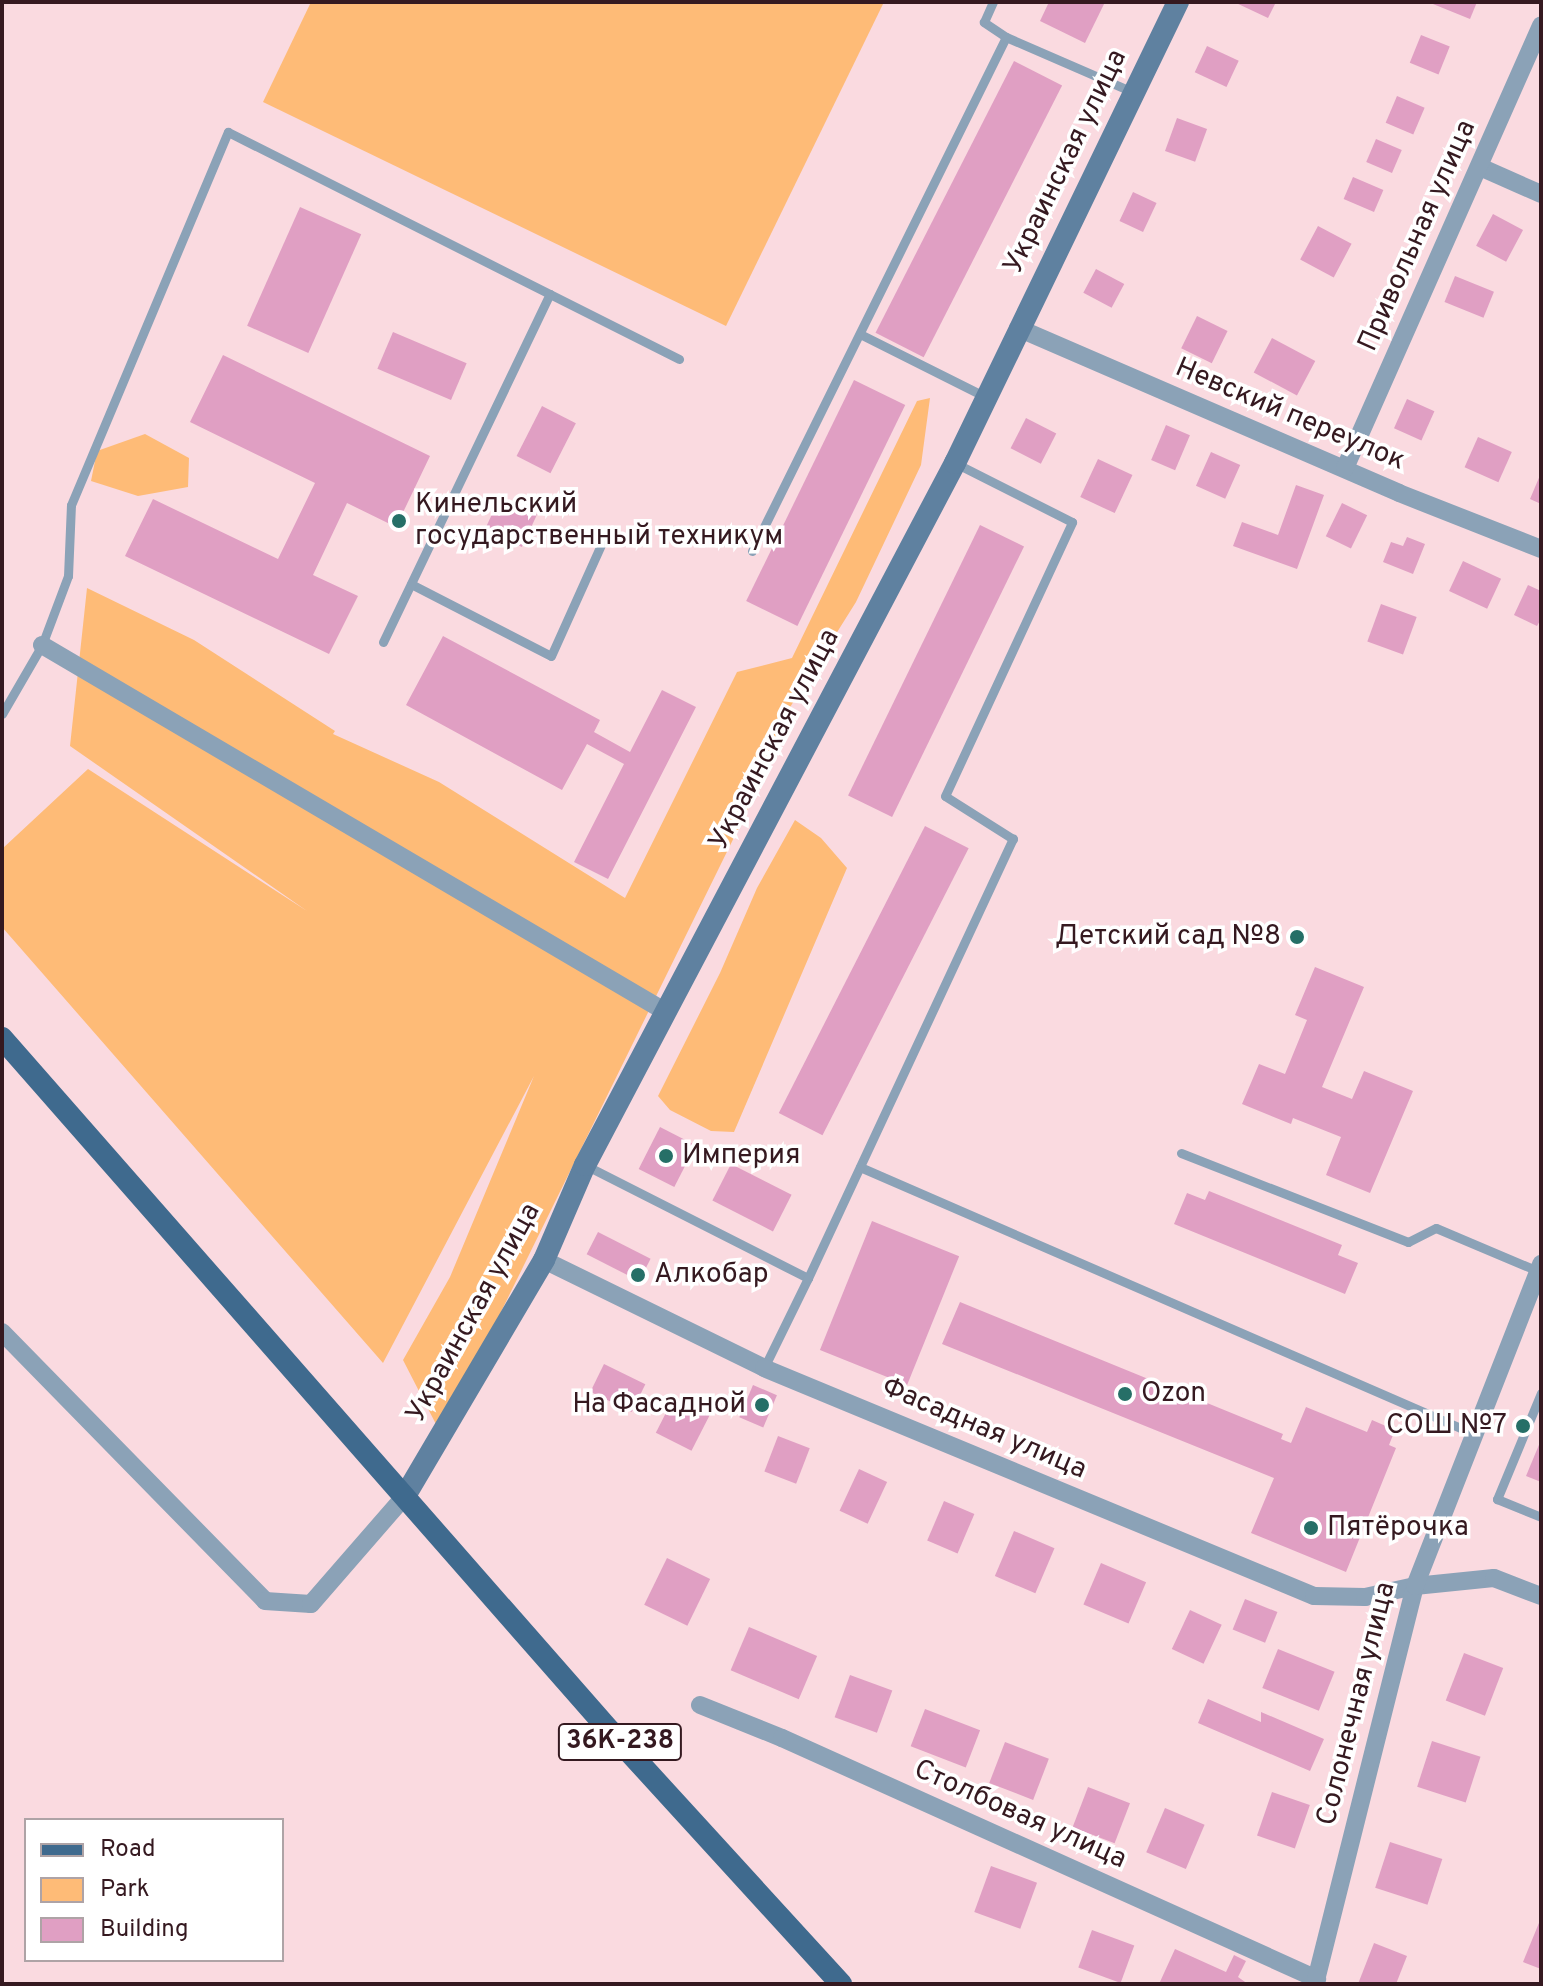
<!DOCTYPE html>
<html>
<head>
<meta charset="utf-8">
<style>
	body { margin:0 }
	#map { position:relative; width:1543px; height:1986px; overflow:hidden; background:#fadae0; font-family:Overpass,sans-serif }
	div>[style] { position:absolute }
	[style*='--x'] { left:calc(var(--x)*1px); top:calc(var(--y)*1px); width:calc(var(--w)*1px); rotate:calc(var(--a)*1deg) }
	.green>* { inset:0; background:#febb77 }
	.building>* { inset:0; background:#e09fc3; transform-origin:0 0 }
	.service>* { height:9px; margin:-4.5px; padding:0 4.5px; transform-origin:4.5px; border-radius:4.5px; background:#8ba2b7 }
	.minor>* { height:18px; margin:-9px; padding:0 9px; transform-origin:9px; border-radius:9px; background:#8ba2b7 }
	.secondary>* { height:22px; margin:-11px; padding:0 11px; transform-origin:11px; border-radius:11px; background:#5f81a0 }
	.primary>* { height:22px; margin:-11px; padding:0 11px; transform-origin:11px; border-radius:11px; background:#3f6a8e }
	.dots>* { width:22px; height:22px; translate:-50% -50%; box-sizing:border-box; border:4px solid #fff; border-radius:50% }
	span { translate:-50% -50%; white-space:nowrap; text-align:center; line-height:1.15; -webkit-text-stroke:7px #fff; paint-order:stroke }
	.shield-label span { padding:2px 6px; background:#fff; border:2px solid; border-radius:6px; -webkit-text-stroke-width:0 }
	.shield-label { font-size:26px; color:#351920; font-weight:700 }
	.street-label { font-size:28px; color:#351920 }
	.poi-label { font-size:28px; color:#351920 }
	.left { translate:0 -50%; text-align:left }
	.right { translate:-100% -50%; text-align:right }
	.frame { position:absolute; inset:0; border:4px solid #351920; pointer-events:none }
	.legend { position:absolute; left:24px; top:1818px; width:260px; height:144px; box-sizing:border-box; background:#fff; border:2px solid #aea3a6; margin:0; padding:10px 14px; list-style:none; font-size:24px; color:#351920 }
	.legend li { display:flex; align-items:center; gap:16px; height:40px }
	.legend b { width:40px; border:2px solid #aea3a6 }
</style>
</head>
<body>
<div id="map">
	<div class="green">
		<div style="clip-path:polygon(311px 2px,884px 2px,726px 326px,263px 102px)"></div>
		<div style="clip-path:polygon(930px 398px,921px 465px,856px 602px,782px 720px,747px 811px,441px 1434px,403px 1360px,450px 1277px,534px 1076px,383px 1363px,2px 927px,2px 849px,88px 769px,307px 911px,70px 746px,87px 588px,194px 640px,335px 731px,333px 734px,439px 782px,625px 898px,737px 672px,792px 658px,917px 401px)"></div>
		<div style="clip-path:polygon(145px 434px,189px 458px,188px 487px,138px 496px,91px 481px,97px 451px)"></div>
		<div style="clip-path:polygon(795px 820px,821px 838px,847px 868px,734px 1132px,711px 1131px,670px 1110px,658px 1096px,720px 973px,757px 888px)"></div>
	</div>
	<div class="building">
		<div style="clip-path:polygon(1049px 2px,1105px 2px,1085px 43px,1040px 21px)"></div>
		<div style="clip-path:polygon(1234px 2px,1276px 2px,1268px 18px)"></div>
		<div style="clip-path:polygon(1428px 2px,1477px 2px,1470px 19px)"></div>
		<div style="left:1421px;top:35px;width:31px;height:30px;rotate:22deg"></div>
		<div style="left:1207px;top:46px;width:35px;height:29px;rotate:25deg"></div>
		<div style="left:1014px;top:61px;width:54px;height:305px;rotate:27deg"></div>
		<div style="left:1397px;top:96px;width:30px;height:29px;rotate:23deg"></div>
		<div style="left:1177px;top:118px;width:32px;height:35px;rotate:20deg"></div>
		<div style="left:1376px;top:139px;width:28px;height:25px;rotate:23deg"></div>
		<div style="left:1353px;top:177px;width:33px;height:24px;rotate:23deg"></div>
		<div style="left:1133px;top:192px;width:26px;height:32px;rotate:25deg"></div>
		<div style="left:300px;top:207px;width:67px;height:130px;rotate:24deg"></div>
		<div style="left:1493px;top:214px;width:34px;height:36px;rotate:28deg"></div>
		<div style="left:1318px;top:226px;width:38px;height:38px;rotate:28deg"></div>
		<div style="left:1096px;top:269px;width:32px;height:27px;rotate:28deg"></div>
		<div style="left:1455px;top:276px;width:42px;height:28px;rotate:22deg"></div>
		<div style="left:1197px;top:316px;width:34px;height:36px;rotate:26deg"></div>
		<div style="left:393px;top:332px;width:80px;height:40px;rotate:23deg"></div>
		<div style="left:1272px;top:338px;width:49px;height:39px;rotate:28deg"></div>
		<div style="clip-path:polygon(223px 355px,430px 456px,396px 527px,347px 503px,313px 575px,358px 596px,329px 654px,125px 556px,153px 499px,278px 559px,315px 483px,190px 422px)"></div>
		<div style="left:854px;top:380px;width:57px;height:246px;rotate:26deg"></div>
		<div style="left:1407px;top:399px;width:30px;height:32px;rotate:24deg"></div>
		<div style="left:542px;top:406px;width:38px;height:56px;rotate:27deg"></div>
		<div style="left:1026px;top:418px;width:34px;height:34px;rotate:27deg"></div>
		<div style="left:1166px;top:425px;width:26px;height:38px;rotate:23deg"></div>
		<div style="left:1478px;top:437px;width:37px;height:33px;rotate:24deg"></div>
		<div style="left:1211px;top:452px;width:32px;height:37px;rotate:24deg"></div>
		<div style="left:1098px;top:459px;width:38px;height:42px;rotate:25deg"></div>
		<div style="clip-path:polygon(1541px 473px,1541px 504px,1530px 499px)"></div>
		<div style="clip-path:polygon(1296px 485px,1324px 495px,1297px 569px,1233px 546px,1242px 522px,1278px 535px)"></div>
		<div style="left:500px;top:497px;width:41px;height:36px;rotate:25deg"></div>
		<div style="left:1342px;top:503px;width:28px;height:37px;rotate:26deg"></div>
		<div style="left:980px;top:525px;width:49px;height:301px;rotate:26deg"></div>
		<div style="clip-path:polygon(1407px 537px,1425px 544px,1413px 574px,1383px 562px,1391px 542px,1403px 546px)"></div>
		<div style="left:1463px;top:561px;width:42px;height:33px;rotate:25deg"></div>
		<div style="clip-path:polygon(1528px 585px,1541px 591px,1541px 619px,1537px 626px,1514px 615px)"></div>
		<div style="left:1381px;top:604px;width:38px;height:40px;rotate:20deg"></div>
		<div style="clip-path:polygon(443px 636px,600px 720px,594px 732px,630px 752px,662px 690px,696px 707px,608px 879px,574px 862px,624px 764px,587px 744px,562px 790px,406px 705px)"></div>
		<div style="left:925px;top:826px;width:49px;height:322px;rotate:27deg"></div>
		<div style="clip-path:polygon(1315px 967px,1364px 987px,1322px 1087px,1352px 1099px,1364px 1071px,1413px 1091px,1370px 1193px,1326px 1175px,1341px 1137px,1293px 1118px,1291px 1124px,1242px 1104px,1259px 1064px,1285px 1074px,1307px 1020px,1295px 1015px)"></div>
		<div style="left:660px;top:1127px;width:40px;height:47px;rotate:27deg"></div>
		<div style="left:731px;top:1164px;width:68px;height:41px;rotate:27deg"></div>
		<div style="clip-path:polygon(1209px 1191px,1342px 1245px,1338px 1255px,1358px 1263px,1345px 1294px,1174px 1224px,1187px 1193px,1205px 1200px)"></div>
		<div style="left:872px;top:1221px;width:94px;height:139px;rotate:22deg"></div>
		<div style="left:598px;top:1232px;width:59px;height:25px;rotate:27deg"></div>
		<div style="clip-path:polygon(960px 1302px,1283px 1434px,1281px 1439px,1291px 1443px,1306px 1407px,1367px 1432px,1372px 1420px,1395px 1430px,1389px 1445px,1396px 1448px,1346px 1572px,1251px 1533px,1274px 1478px,942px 1344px)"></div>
		<div style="left:604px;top:1364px;width:46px;height:31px;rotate:26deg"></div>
		<div style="left:753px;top:1385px;width:26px;height:35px;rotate:23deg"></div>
		<div style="left:674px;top:1397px;width:40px;height:40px;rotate:27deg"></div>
		<div style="left:778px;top:1436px;width:34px;height:38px;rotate:21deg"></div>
		<div style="clip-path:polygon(1541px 1440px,1541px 1482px,1526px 1476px)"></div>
		<div style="left:859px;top:1469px;width:31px;height:46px;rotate:25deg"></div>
		<div style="left:944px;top:1501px;width:33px;height:43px;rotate:23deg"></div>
		<div style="left:1014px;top:1531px;width:44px;height:49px;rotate:23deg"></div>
		<div style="left:667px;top:1558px;width:48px;height:52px;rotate:26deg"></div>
		<div style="left:1101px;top:1563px;width:49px;height:45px;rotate:23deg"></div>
		<div style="left:1245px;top:1599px;width:35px;height:33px;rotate:22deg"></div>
		<div style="left:1190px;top:1610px;width:35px;height:43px;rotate:25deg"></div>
		<div style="left:749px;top:1627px;width:74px;height:47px;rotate:23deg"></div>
		<div style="left:1278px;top:1649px;width:61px;height:42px;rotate:22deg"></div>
		<div style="left:1464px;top:1653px;width:42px;height:51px;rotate:21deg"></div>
		<div style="left:850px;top:1675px;width:45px;height:45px;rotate:20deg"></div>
		<div style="clip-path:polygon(1208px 1699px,1261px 1722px,1261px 1712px,1324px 1739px,1310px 1771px,1198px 1723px)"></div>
		<div style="left:925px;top:1709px;width:59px;height:40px;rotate:21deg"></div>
		<div style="left:1432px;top:1741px;width:51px;height:48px;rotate:18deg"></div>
		<div style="left:1005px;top:1742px;width:47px;height:44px;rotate:21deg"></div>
		<div style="left:1088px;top:1787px;width:45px;height:43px;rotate:21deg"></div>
		<div style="left:1272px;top:1792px;width:40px;height:46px;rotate:19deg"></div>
		<div style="left:1165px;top:1808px;width:43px;height:48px;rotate:23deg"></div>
		<div style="left:1390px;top:1842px;width:55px;height:48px;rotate:18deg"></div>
		<div style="left:991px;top:1866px;width:49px;height:49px;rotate:20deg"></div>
		<div style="clip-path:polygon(1541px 1918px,1541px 1969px,1523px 1962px)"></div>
		<div style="left:1092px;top:1930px;width:45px;height:40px;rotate:20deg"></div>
		<div style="clip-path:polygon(1374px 1943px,1407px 1956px,1396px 1984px,1358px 1984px)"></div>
		<div style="clip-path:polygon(1175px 1949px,1226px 1972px,1234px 1955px,1246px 1961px,1238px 1977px,1248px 1984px,1159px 1984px)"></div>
	</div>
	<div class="service">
		<div style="--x:1006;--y:37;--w:141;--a:23.5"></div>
		<div style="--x:860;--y:334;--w:141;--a:26.6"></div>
		<div style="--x:752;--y:551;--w:573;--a:-63.7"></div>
		<div style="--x:1006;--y:37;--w:27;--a:-146"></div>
		<div style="--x:984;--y:22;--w:22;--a:-66"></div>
		<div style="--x:411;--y:584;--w:157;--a:27.2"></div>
		<div style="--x:551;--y:656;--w:129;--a:-65.8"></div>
		<div style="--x:383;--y:642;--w:386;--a:-64.4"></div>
		<div style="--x:2;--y:714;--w:80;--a:-59.9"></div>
		<div style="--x:42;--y:645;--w:74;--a:-69.4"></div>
		<div style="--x:68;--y:576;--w:71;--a:-87.6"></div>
		<div style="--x:71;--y:505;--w:405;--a:-67.2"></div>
		<div style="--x:228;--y:132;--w:505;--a:26.72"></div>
		<div style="--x:1181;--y:1153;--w:244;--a:21.4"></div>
		<div style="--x:1408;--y:1242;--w:31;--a:-27"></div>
		<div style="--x:1436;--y:1228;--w:111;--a:22.9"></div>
		<div style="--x:585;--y:1165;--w:250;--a:26.9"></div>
		<div style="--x:808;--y:1278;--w:100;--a:116.1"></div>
		<div style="--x:860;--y:1167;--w:667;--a:23.49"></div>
		<div style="--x:808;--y:1278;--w:485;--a:-65"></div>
		<div style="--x:1013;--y:839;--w:80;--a:-147.7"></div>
		<div style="--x:945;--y:796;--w:302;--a:-65.1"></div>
		<div style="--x:1072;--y:522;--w:131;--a:-153.2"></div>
		<div style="--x:1541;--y:1393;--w:115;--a:112.5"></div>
		<div style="--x:1497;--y:1499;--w:48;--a:22.2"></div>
	</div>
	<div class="minor">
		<div style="--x:1480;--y:167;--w:67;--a:23.9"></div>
		<div style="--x:1018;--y:328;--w:415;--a:23.4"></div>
		<div style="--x:1399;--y:493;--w:153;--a:21.5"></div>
		<div style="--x:1345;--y:468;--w:484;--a:-66.1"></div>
		<div style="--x:42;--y:645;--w:724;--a:30.46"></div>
		<div style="--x:544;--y:1260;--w:245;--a:26.1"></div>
		<div style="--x:764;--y:1368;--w:595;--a:22.52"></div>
		<div style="--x:1314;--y:1596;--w:51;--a:1.1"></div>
		<div style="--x:1365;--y:1597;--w:51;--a:-12.4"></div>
		<div style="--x:1415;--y:1586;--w:79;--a:-5.8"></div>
		<div style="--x:1494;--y:1578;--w:50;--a:21"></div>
		<div style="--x:2;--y:1332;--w:376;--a:45.6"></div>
		<div style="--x:265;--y:1601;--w:46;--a:3.7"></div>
		<div style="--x:311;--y:1604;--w:143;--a:-49"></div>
		<div style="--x:700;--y:1705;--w:88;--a:21.9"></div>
		<div style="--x:782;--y:1738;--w:587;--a:24.25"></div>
		<div style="--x:1315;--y:1984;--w:410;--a:-75.9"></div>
		<div style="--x:1415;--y:1586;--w:346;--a:-68.6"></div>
	</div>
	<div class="secondary">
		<div style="--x:405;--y:1496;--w:274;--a:-59.5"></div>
		<div style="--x:544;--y:1260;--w:103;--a:-66.7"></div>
		<div style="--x:585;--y:1165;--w:794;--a:-62.21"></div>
		<div style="--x:955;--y:463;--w:512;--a:-64.19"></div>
	</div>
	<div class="primary">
		<div style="--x:2;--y:1038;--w:922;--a:48.74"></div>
		<div style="--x:610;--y:1731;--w:343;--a:47.6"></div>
	</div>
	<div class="dots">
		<div style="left:399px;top:521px;background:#266f67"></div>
		<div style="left:1297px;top:937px;background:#266f67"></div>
		<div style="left:666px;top:1156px;background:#266f67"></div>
		<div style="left:638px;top:1275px;background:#266f67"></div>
		<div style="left:1125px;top:1394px;background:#266f67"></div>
		<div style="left:762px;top:1405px;background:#266f67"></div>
		<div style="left:1523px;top:1426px;background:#266f67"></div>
		<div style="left:1311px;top:1528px;background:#266f67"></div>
	</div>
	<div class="shield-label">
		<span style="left:620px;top:1742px">36К-238</span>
	</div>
	<div class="street-label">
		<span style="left:1066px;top:162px;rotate:-64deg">Украинская улица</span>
		<span style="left:1418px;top:236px;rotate:-66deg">Привольная улица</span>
		<span style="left:1290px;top:415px;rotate:23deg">Невский переулок</span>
		<span style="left:775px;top:740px;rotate:-62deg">Украинская улица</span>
		<span style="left:474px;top:1313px;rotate:-61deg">Украинская улица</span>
		<span style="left:984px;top:1429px;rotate:23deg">Фасадная улица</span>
		<span style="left:1357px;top:1704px;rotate:-76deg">Солонечная улица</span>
		<span style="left:1020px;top:1815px;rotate:24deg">Столбовая улица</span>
	</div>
	<div class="poi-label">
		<span class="left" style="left:415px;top:521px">Кинельский<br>государственный техникум</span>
		<span class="right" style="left:1281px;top:937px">Детский сад №8</span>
		<span class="left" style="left:682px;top:1156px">Империя</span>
		<span class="left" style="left:654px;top:1275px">Алкобар</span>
		<span class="left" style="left:1141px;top:1394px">Ozon</span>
		<span class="right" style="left:746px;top:1405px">На Фасадной</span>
		<span class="right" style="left:1507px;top:1426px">СОШ №7</span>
		<span class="left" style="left:1327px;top:1528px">Пятёрочка</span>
	</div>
	<div class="frame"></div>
	<ul class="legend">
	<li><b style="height:10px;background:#3f6a8e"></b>Road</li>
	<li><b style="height:22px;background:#febb77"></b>Park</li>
	<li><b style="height:22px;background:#e09fc3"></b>Building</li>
	</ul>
</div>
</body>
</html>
